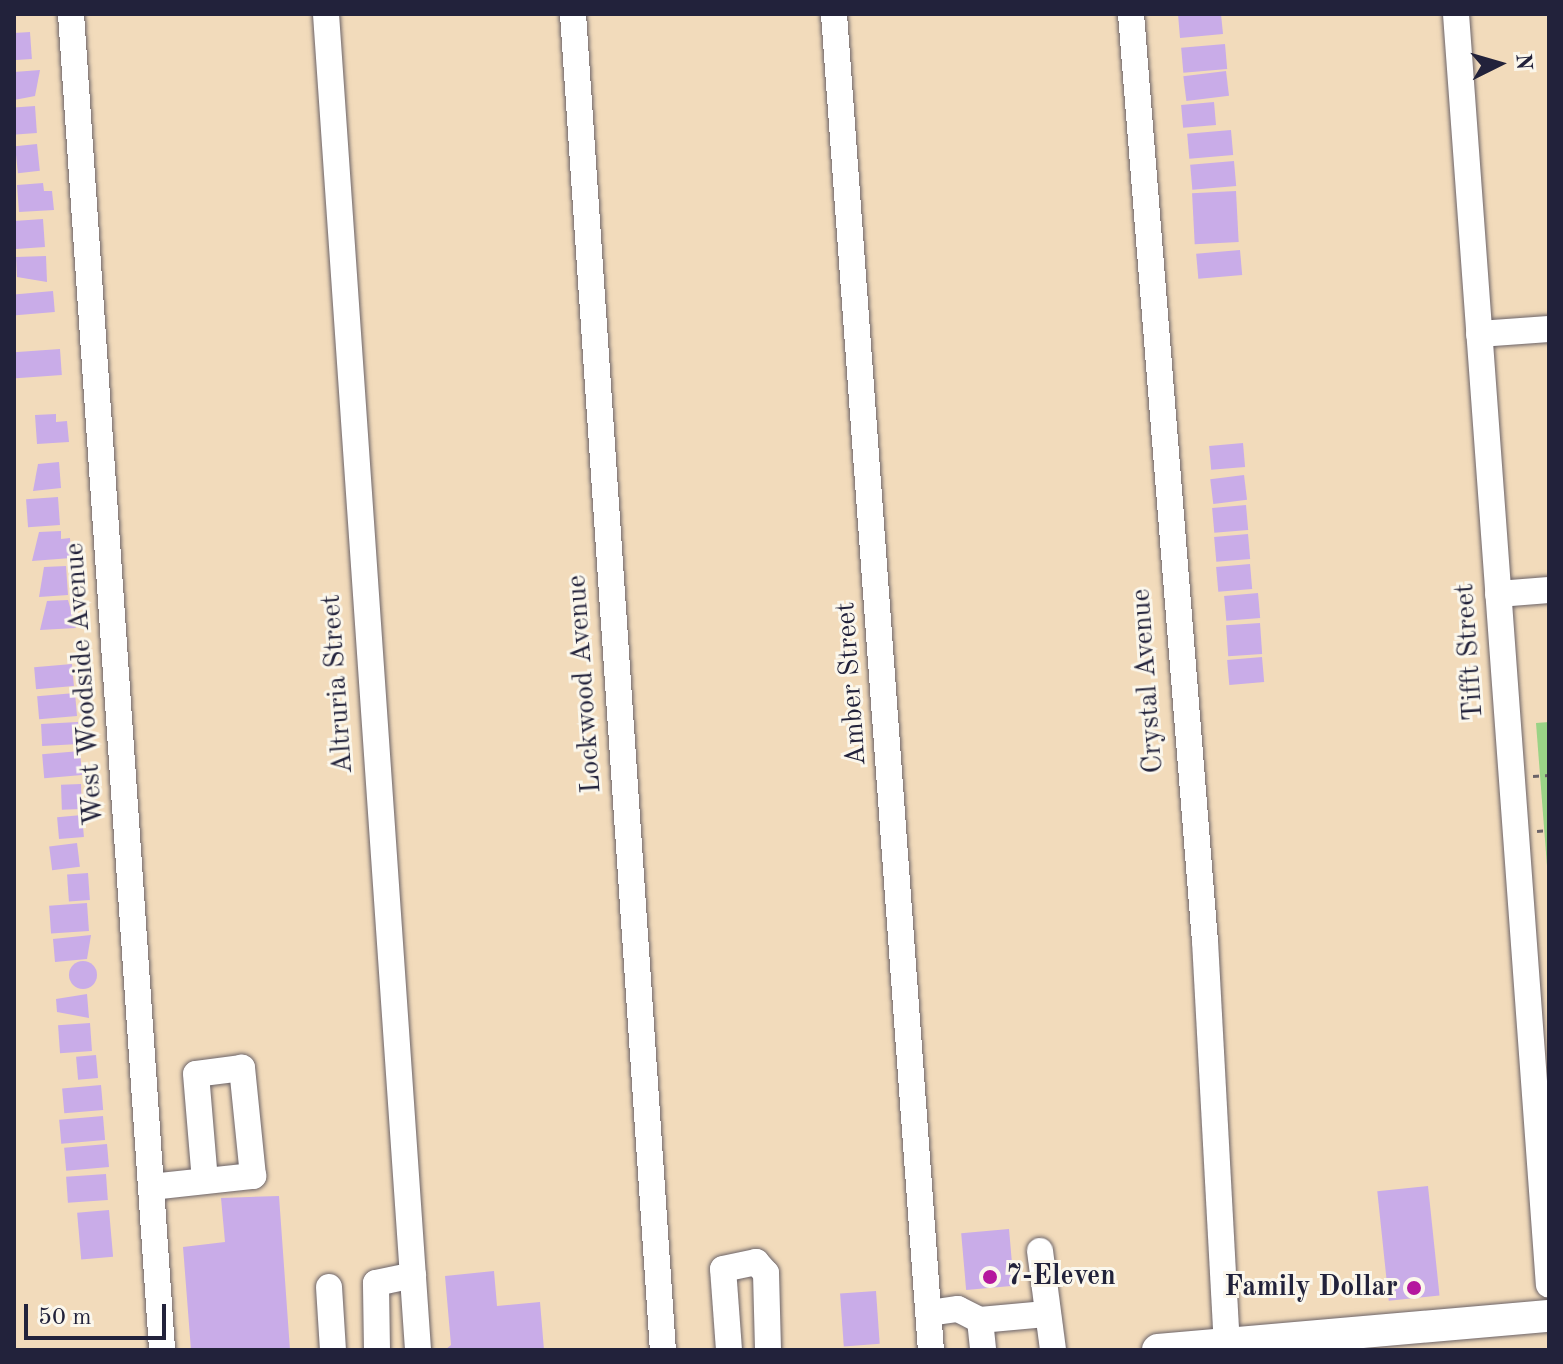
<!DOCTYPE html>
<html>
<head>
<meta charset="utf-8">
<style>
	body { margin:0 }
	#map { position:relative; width:1563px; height:1364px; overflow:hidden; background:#f2dbbb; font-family:"Old Standard TT",serif }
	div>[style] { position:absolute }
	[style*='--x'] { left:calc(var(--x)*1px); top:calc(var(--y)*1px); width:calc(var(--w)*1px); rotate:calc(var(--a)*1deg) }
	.green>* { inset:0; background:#9ad386 }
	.building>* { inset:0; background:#c9ace8; transform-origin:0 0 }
	.round { border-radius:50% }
	.path>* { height:3px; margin-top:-1.5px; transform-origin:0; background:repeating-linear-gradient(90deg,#6b6368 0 6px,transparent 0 12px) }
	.roads { filter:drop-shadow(0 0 2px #6b6368) drop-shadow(0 0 2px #6b6368) }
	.minor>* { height:26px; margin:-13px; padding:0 13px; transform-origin:13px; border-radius:13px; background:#fff }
	.major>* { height:32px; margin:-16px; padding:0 16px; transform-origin:16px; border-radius:16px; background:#fff }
	.dots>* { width:22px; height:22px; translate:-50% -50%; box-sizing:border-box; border:4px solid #fbf7ec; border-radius:50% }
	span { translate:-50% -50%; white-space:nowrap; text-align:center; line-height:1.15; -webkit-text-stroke:6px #fbf7ec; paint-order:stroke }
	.street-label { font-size:28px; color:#22223b }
	.poi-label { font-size:28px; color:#22223b; font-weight:700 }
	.left { translate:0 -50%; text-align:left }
	.right { translate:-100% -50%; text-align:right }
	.frame { position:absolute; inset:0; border:16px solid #22223b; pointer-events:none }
	.north { position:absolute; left:1459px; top:24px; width:80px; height:80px; -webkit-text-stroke:6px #fbf7ec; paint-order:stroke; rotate:85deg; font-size:22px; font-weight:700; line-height:32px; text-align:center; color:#22223b }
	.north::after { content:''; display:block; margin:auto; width:28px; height:36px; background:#22223b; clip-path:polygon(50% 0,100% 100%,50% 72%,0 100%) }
	.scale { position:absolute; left:24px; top:1304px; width:142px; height:36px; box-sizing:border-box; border:4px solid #22223b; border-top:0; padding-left:10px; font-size:24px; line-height:28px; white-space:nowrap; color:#22223b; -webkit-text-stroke:6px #fbf7ec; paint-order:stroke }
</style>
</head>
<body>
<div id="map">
	<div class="green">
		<div style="clip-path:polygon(1549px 722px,1549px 892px,1536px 723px)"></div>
	</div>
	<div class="building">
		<div style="clip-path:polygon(1178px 14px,1221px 14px,1223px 34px,1180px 38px)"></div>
		<div style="left:30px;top:32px;width:27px;height:16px;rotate:86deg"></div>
		<div style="left:1225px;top:44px;width:25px;height:44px;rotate:85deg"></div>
		<div style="clip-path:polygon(40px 70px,35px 96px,14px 100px,14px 72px)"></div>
		<div style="left:1226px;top:71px;width:25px;height:43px;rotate:83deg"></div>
		<div style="left:1214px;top:102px;width:23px;height:33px;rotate:85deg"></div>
		<div style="left:35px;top:106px;width:27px;height:21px;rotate:86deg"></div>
		<div style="left:1231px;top:130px;width:25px;height:44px;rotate:85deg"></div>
		<div style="left:37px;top:144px;width:27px;height:22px;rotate:84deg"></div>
		<div style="left:1234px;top:161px;width:25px;height:44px;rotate:85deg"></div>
		<div style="clip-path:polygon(43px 183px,44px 191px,52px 191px,54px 210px,19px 212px,17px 185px)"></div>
		<div style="left:1236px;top:191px;width:51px;height:44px;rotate:87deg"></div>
		<div style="left:43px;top:219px;width:28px;height:29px;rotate:86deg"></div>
		<div style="left:1240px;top:250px;width:25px;height:44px;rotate:85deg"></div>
		<div style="clip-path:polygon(46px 256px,47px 282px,17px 277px,16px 257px)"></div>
		<div style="left:53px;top:291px;width:21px;height:39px;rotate:85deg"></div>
		<div style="left:60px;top:349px;width:26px;height:46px;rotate:86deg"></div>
		<div style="clip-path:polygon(56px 414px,56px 422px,67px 421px,69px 442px,37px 444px,35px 415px)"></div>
		<div style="left:1243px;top:443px;width:24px;height:34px;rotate:85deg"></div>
		<div style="clip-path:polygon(59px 462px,61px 488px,33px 491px,38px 464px)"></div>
		<div style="left:1244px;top:475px;width:25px;height:34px;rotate:83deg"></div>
		<div style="left:58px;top:497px;width:28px;height:32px;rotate:86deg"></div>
		<div style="left:1246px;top:505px;width:25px;height:34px;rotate:85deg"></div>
		<div style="clip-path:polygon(61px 531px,61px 539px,70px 538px,71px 558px,32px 561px,39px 532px)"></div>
		<div style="left:1248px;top:534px;width:25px;height:34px;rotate:85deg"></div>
		<div style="left:1250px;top:564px;width:25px;height:34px;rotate:85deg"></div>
		<div style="clip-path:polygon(66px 566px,68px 595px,39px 597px,44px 567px)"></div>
		<div style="left:1258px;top:593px;width:25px;height:34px;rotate:85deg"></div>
		<div style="clip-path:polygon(68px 600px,76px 628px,40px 630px,47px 601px)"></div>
		<div style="left:1260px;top:623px;width:31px;height:34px;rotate:86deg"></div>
		<div style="left:1262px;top:657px;width:25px;height:35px;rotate:85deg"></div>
		<div style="left:72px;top:664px;width:22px;height:38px;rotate:85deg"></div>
		<div style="left:75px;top:693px;width:23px;height:38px;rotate:85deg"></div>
		<div style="left:78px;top:722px;width:22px;height:37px;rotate:87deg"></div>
		<div style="left:80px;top:751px;width:24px;height:38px;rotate:85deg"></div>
		<div style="left:81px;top:784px;width:25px;height:20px;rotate:88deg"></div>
		<div style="left:82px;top:815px;width:22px;height:25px;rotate:85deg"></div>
		<div style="left:77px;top:843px;width:24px;height:28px;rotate:83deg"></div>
		<div style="left:88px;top:873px;width:27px;height:21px;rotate:86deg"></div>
		<div style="left:87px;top:903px;width:28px;height:38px;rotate:86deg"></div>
		<div style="clip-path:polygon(91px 935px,87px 959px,55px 962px,53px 939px)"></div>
		<div class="round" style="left:69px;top:961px;width:28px;height:28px"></div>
		<div style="clip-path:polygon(87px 994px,89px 1018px,57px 1012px,56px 999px)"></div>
		<div style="left:90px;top:1023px;width:28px;height:32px;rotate:86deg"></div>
		<div style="left:96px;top:1055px;width:23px;height:20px;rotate:85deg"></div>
		<div style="left:101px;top:1085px;width:25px;height:39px;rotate:85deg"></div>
		<div style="left:103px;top:1116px;width:24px;height:44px;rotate:85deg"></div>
		<div style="left:107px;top:1144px;width:23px;height:43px;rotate:85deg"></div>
		<div style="left:106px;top:1174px;width:26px;height:40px;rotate:86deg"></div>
		<div style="left:1428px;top:1186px;width:110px;height:51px;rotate:84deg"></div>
		<div style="clip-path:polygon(279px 1196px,290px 1350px,191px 1350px,183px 1247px,225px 1242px,221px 1198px)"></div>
		<div style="left:109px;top:1210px;width:47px;height:32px;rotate:85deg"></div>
		<div style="left:1009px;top:1229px;width:57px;height:48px;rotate:85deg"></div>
		<div style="clip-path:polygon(494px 1271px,497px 1306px,540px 1302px,544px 1350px,445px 1350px,451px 1345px,445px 1276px)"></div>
		<div style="left:876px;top:1291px;width:53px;height:36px;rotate:86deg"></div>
	</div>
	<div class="path">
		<div style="--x:1533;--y:776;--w:16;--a:-4"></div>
		<div style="--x:1537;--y:831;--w:12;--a:-5"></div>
	</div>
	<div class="roads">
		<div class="minor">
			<div style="--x:71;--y:14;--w:1339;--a:86.1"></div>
			<div style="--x:326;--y:14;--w:1339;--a:86.06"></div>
			<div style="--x:573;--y:14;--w:1339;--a:86.15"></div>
			<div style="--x:834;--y:14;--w:1340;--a:85.85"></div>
			<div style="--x:1131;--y:14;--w:930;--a:85.44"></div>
			<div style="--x:1205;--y:941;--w:404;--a:86.9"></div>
			<div style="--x:1456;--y:14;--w:1274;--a:85.82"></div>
			<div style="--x:1479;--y:334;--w:70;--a:-4.1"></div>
			<div style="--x:1498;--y:594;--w:51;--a:-4.5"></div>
			<div style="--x:151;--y:1187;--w:103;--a:-6.2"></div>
			<div style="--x:253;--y:1176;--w:109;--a:-95.8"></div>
			<div style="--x:242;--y:1068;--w:46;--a:172.6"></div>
			<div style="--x:196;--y:1074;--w:107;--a:85.2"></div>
			<div style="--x:1040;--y:1251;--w:100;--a:82.5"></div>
			<div style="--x:329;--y:1287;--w:63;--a:86.4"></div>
			<div style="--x:929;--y:1313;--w:29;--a:-8"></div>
			<div style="--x:958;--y:1309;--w:25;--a:27"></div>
			<div style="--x:980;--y:1320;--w:66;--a:-5.2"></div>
			<div style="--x:980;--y:1320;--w:30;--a:84"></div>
			<div style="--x:377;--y:1350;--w:67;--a:-90.9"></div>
			<div style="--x:376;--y:1283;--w:38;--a:-12"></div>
			<div style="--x:729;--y:1350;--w:81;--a:-94.2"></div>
			<div style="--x:723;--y:1269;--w:34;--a:-12"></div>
			<div style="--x:756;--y:1262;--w:15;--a:48"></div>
			<div style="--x:766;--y:1273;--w:77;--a:88.5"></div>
		</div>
		<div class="major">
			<div style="--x:1158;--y:1350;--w:392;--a:-5"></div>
		</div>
	</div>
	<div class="dots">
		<div style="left:990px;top:1277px;background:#b5179e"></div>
		<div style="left:1414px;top:1288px;background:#b5179e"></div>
	</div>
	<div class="street-label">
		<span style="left:1470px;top:652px;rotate:-94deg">Tifft Street</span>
		<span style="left:1148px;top:681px;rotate:-94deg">Crystal Avenue</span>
		<span style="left:85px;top:684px;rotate:-94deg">West Woodside Avenue</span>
		<span style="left:338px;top:684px;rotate:-94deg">Altruria Street</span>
		<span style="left:585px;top:684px;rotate:-94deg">Lockwood Avenue</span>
		<span style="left:852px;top:684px;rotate:-94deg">Amber Street</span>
	</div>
	<div class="poi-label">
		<span class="left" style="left:1006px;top:1277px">7-Eleven</span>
		<span class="right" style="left:1398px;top:1288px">Family Dollar</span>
	</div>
	<div class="frame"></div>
	<div class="north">N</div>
	<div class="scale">50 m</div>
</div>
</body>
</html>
